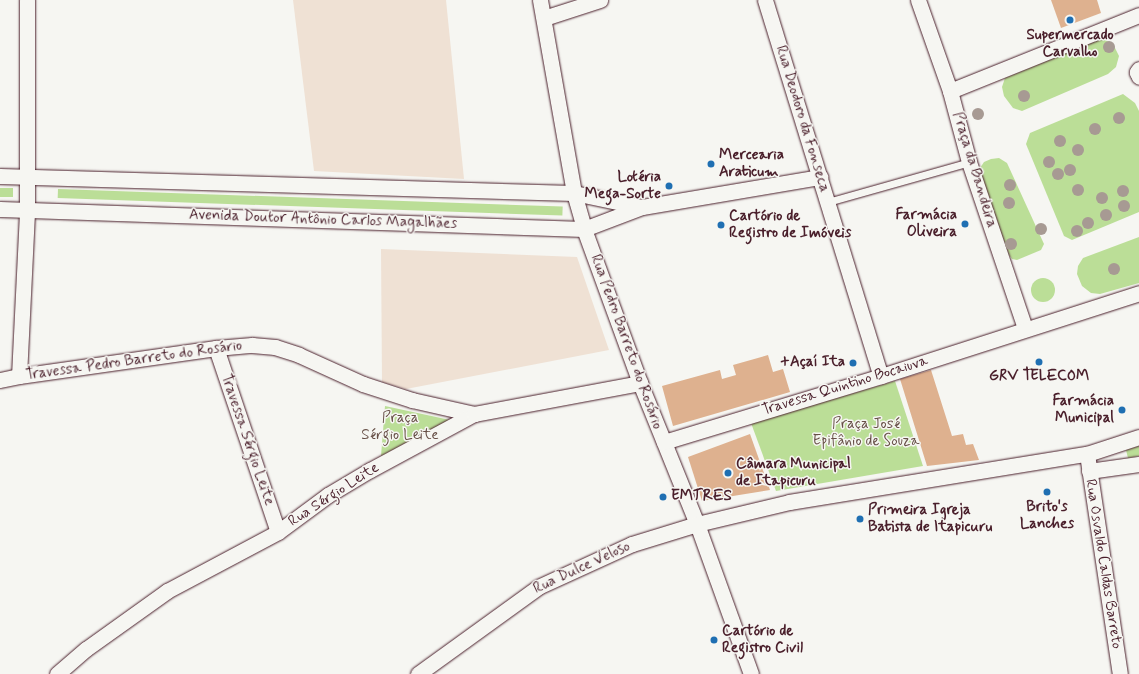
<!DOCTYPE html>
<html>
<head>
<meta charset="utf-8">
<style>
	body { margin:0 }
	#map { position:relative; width:1139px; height:674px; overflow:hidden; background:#f6f6f2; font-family:Mynerve,sans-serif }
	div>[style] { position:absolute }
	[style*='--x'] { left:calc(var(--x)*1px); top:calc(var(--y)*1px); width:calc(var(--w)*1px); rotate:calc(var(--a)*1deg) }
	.built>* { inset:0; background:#efe1d4 }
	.green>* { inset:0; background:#bbde97; transform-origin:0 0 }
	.round { border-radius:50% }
	.building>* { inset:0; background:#deb18f }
	.roads { filter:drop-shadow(0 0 1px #4a1f2b) drop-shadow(0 0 1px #4a1f2b) }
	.lane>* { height:7px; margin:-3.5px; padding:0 3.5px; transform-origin:3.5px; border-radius:3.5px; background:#f6f6f2 }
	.street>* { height:15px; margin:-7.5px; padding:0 7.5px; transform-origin:7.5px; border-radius:7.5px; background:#f6f6f2 }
	.trees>* { width:12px; height:12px; margin:-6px; border-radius:50%; background:#a79a93 }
	.dots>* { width:11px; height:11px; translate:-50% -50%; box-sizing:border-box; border:2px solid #f6f6f2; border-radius:50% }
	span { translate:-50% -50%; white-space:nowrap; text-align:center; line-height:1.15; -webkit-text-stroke:3px #f6f6f2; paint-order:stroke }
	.poi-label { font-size:15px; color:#4a1f2b; font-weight:700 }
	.left { translate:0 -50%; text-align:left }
	.right { translate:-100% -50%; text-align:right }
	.street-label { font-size:15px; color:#4a1f2b }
	.park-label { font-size:15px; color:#664f46 }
</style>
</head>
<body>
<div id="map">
	<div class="built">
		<div style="clip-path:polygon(293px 0,446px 0,464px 179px,314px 171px)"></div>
		<div style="clip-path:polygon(381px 249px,577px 257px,609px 350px,406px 389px,382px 382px)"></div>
	</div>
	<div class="green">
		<div style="clip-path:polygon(1098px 40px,1106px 40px,1114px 46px,1119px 56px,1116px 67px,1108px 74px,1022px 111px,1013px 108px,1004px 96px,1002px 87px,1005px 78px)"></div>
		<div style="clip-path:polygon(1123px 94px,1135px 103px,1139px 111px,1139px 212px,1072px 240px,1064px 236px,1026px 144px,1030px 133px)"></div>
		<div style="clip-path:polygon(999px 158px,1007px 163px,1044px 244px,1041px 250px,1017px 260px,1012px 259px,1009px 255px,980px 175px,980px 168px,984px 162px,991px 159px)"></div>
		<div style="left:0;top:188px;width:13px;height:9px"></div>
		<div style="left:58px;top:189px;width:505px;height:9px;rotate:2deg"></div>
		<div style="clip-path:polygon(1139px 237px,1139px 283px,1100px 294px,1091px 293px,1082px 286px,1077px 274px,1078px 266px,1083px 258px)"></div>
		<div class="round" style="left:1031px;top:278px;width:24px;height:24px"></div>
		<div style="clip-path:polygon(895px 381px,923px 466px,776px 491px,751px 423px)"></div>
		<div style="clip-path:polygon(385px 406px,450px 420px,381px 456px)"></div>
		<div style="clip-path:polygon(1139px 446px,1139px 456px,1128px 458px,1126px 450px)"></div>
	</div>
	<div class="building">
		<div style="clip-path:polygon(1051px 0,1097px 0,1101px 13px,1061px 28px)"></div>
		<div style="clip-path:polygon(768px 355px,773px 372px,783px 369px,790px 392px,673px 426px,662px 386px,720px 370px,722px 379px,736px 375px,733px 365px)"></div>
		<div style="clip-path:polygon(931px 370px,952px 436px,963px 434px,966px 445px,973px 444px,979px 460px,927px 466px,900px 379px)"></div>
		<div style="clip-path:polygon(750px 434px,770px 490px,702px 501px,688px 457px)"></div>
	</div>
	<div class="roads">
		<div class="lane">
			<div style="--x:828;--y:202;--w:147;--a:-15.8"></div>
		</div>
		<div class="street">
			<div style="--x:540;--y:0;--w:196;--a:80"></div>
			<div style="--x:574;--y:193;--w:37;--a:74"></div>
			<div style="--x:584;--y:229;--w:164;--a:70"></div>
			<div style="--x:640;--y:383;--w:152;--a:68"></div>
			<div style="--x:697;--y:524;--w:159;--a:70.2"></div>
			<div style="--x:765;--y:0;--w:393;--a:72.9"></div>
			<div style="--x:918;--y:0;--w:96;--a:70.6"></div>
			<div style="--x:950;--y:91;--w:73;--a:75"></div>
			<div style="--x:969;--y:162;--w:175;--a:71.4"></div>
			<div style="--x:544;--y:18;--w:59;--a:-17.8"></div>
			<div style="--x:1139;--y:69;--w:4;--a:124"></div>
			<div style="--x:1137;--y:72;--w:5;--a:68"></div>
			<div style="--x:950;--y:91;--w:204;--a:-21.9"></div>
			<div style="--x:0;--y:176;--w:574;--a:1.7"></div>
			<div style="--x:574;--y:193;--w:68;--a:11.8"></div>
			<div style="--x:0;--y:209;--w:584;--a:1.96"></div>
			<div style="--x:584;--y:229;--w:62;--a:-20.8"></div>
			<div style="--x:642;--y:207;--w:181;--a:-9.6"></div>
			<div style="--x:216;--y:348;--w:194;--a:71.4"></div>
			<div style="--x:19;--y:376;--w:166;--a:-87.2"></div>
			<div style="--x:27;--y:210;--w:210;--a:-90"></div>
			<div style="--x:0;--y:380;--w:19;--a:-12"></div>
			<div style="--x:19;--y:376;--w:199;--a:-8.1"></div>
			<div style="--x:216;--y:348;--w:36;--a:-5"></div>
			<div style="--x:252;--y:345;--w:23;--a:5"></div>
			<div style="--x:275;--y:347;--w:25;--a:18"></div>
			<div style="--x:299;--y:355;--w:70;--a:24.4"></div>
			<div style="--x:363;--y:384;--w:52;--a:18.1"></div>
			<div style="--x:412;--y:400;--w:64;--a:12.7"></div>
			<div style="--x:664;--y:442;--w:227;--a:-16.9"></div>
			<div style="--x:881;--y:376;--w:271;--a:-17.8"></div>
			<div style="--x:1087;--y:454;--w:222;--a:81.5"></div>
			<div style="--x:1089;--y:471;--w:50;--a:-8"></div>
			<div style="--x:57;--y:674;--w:38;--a:-41"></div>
			<div style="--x:86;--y:649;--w:100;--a:-35.6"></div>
			<div style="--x:167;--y:591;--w:126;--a:-28"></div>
			<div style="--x:278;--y:532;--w:62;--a:-36.5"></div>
			<div style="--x:328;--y:495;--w:49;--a:-30.8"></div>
			<div style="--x:370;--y:470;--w:118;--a:-28.3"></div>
			<div style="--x:474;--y:414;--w:169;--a:-10.6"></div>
			<div style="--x:418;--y:674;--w:148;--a:-35.9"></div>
			<div style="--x:538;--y:587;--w:103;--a:-24.6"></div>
			<div style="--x:632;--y:544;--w:68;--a:-17.1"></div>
			<div style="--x:697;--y:524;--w:95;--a:-13.4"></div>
			<div style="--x:789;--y:502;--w:302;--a:-9.2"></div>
			<div style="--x:1087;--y:454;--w:55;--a:-18.1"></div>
		</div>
	</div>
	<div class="trees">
		<div style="left:1109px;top:47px"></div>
		<div style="left:1024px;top:96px"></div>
		<div style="left:978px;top:114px"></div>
		<div style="left:1119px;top:118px"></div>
		<div style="left:1095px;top:129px"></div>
		<div style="left:1060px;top:141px"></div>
		<div style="left:1078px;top:150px"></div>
		<div style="left:1049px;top:162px"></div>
		<div style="left:1070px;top:170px"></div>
		<div style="left:1058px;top:174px"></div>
		<div style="left:1010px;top:185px"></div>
		<div style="left:1078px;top:190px"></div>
		<div style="left:1123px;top:191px"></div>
		<div style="left:1102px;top:198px"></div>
		<div style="left:1009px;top:203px"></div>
		<div style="left:1124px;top:206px"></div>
		<div style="left:1106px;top:215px"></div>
		<div style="left:1088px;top:223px"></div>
		<div style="left:1041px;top:229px"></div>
		<div style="left:1077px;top:231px"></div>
		<div style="left:1011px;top:244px"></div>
		<div style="left:1114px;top:269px"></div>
	</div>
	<div class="dots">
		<div style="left:1070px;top:20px;background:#1f6fb2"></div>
		<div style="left:711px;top:164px;background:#1f6fb2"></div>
		<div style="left:669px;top:186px;background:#1f6fb2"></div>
		<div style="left:965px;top:224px;background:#1f6fb2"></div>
		<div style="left:721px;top:225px;background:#1f6fb2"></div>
		<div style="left:1039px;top:362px;background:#1f6fb2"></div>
		<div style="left:853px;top:363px;background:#1f6fb2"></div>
		<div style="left:1122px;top:410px;background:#1f6fb2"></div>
		<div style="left:728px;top:473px;background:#1f6fb2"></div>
		<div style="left:1047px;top:492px;background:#1f6fb2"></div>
		<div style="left:663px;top:497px;background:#1f6fb2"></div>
		<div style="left:860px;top:519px;background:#1f6fb2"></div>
		<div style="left:714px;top:640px;background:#1f6fb2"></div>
	</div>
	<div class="poi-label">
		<span style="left:1070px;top:44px">Supermercado<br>Carvalho</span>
		<span class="left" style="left:719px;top:164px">Mercearia<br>Araticum</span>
		<span class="right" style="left:661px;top:186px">Lotéria<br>Mega-Sorte</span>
		<span class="right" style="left:957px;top:224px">Farmácia<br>Oliveira</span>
		<span class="left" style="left:729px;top:225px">Cartório de<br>Registro de Imóveis</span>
		<span class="right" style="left:845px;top:363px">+Açaí Ita</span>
		<span style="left:1039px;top:377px">GRV TELECOM</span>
		<span class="right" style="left:1114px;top:410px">Farmácia<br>Municipal</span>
		<span class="left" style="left:736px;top:473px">Câmara Municipal<br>de Itapicuru</span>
		<span class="left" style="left:671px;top:497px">EMTRES</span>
		<span style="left:1047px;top:516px">Brito's<br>Lanches</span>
		<span class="left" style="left:868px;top:519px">Primeira Igreja<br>Batista de Itapicuru</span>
		<span class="left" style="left:722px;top:640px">Cartório de<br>Registro Civil</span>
	</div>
	<div class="street-label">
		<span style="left:802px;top:119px;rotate:73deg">Rua Deodoro da Fonseca</span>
		<span style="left:974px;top:170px;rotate:73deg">Praça da Bandeira</span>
		<span style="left:323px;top:220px;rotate:2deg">Avenida Doutor Antônio Carlos Magalhães</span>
		<span style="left:626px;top:342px;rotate:70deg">Rua Pedro Barreto do Rosário</span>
		<span style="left:134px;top:361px;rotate:-8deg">Travessa Pedro Barreto do Rosário</span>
		<span style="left:845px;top:386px;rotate:-17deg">Travessa Quintino Bocaiuva</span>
		<span style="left:247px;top:440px;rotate:71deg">Travessa Sérgio Leite</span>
		<span style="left:334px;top:495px;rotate:-33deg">Rua Sérgio Leite</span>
		<span style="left:1103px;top:564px;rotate:81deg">Rua Osvaldo Caldas Barreto</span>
		<span style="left:582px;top:568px;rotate:-25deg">Rua Dulce Veloso</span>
	</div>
	<div class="park-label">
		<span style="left:400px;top:427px">Praça<br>Sérgio Leite</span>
		<span style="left:866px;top:433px">Praça José<br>Epifânio de Souza</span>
	</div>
</div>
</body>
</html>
